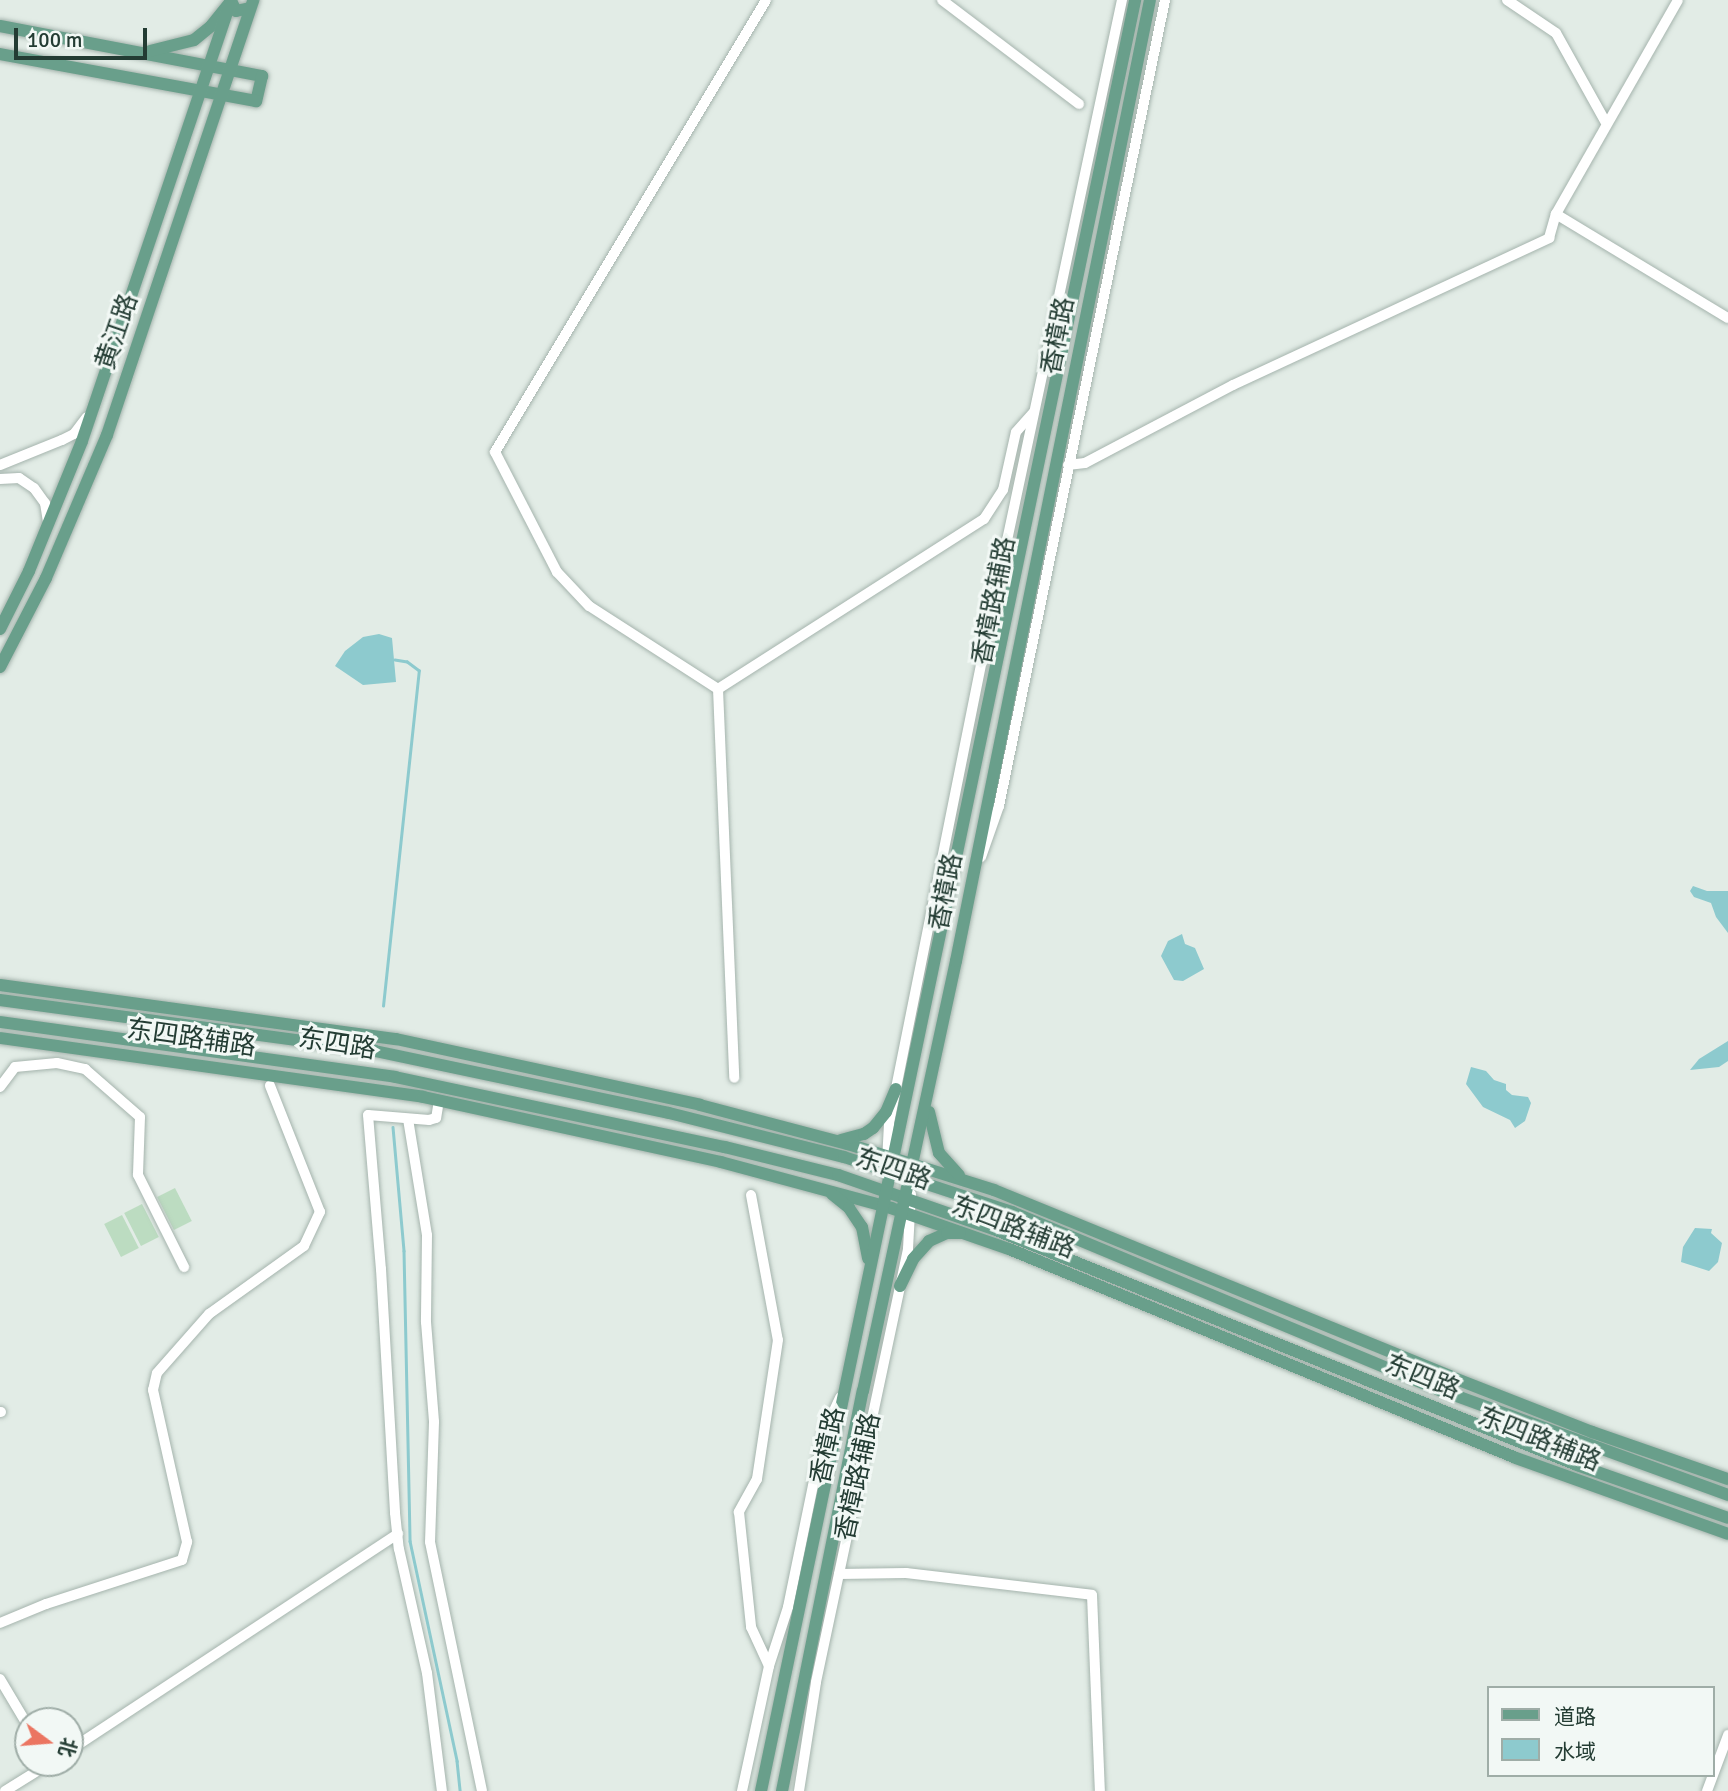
<!DOCTYPE html>
<html>
<head>
<meta charset="utf-8">
<style>
	body { margin:0 }
	#map { position:relative; width:1728px; height:1791px; overflow:hidden; background:#e2ece6; font-family:Signika,"Noto Sans SC",sans-serif }
	div>[style] { position:absolute }
	[style*='--x'] { left:calc(var(--x)*1px); top:calc(var(--y)*1px); width:calc(var(--w)*1px); rotate:calc(var(--a)*1deg) }
	.green>* { inset:0; background:#bcdcc1; transform-origin:0 0 }
	.water>* { inset:0; background:#8dcace }
	.stream>* { height:2.5px; margin:-1.25px; padding:0 1.25px; transform-origin:1.25px; border-radius:1.25px; background:#8dcace }
	.roads { filter:drop-shadow(0 0 2px #a5b4ad) drop-shadow(0 0 2px #a5b4ad) }
	.minor>* { height:10px; margin:-5px; padding:0 5px; transform-origin:5px; border-radius:5px; background:#fff }
	.major>* { height:12px; margin:-6px; padding:0 6px; transform-origin:6px; border-radius:6px; background:#699f8b }
	span { translate:-50% -50%; white-space:nowrap; text-align:center; line-height:1.15; -webkit-text-stroke:6px #f2f8f5; paint-order:stroke }
	.street-label { font-size:26px; color:#233c33 }
	.legend { position:absolute; left:1487px; top:1686px; width:228px; height:91px; box-sizing:border-box; background:#f2f8f5; border:2px solid #9fada7; margin:0; padding:9px 12px; list-style:none; font-size:21px; color:#233c33 }
	.legend li { display:flex; align-items:center; gap:14px; height:35px }
	.legend b { width:35px; border:2px solid #9fada7 }
	.north { position:absolute; left:14px; top:1707px; width:70px; height:70px; box-sizing:border-box; background:#f2f8f5; border:2px solid #9fada7; border-radius:50%; rotate:106deg; font-size:19px; font-weight:700; line-height:28px; text-align:center; color:#233c33 }
	.north::after { content:''; display:block; margin:auto; width:24px; height:32px; background:#eb7561; clip-path:polygon(50% 0,100% 100%,50% 72%,0 100%) }
	.scale { position:absolute; left:14px; top:28px; width:133px; height:32px; box-sizing:border-box; border:4px solid #233c33; border-top:0; padding-left:9px; font-size:21px; line-height:24px; white-space:nowrap; color:#233c33; -webkit-text-stroke:5px #f2f8f5; paint-order:stroke }
</style>
</head>
<body>
<div id="map">
	<div class="green">
		<div style="left:175px;top:1188px;width:37px;height:20px;rotate:63deg"></div>
		<div style="left:142px;top:1204px;width:37px;height:20px;rotate:63deg"></div>
		<div style="left:122px;top:1215px;width:37px;height:20px;rotate:63deg"></div>
	</div>
	<div class="water">
		<div style="clip-path:polygon(379px 634px,392px 638px,396px 682px,363px 685px,335px 666px,345px 651px,363px 637px)"></div>
		<div style="clip-path:polygon(1693px 886px,1707px 891px,1728px 891px,1728px 933px,1716px 917px,1711px 903px,1694px 897px,1690px 891px)"></div>
		<div style="clip-path:polygon(1182px 934px,1185px 944px,1195px 948px,1204px 969px,1183px 981px,1174px 980px,1161px 956px,1168px 941px)"></div>
		<div style="clip-path:polygon(1728px 1041px,1728px 1061px,1719px 1067px,1690px 1070px,1699px 1059px)"></div>
		<div style="clip-path:polygon(1471px 1067px,1486px 1071px,1494px 1080px,1506px 1084px,1506px 1090px,1512px 1095px,1528px 1097px,1531px 1103px,1525px 1121px,1515px 1128px,1510px 1120px,1483px 1107px,1466px 1084px)"></div>
		<div style="clip-path:polygon(1695px 1228px,1712px 1229px,1711px 1233px,1722px 1243px,1718px 1262px,1709px 1271px,1681px 1262px,1683px 1247px)"></div>
	</div>
	<div class="stream">
		<div style="--x:383;--y:1006;--w:337;--a:-83.9"></div>
		<div style="--x:419;--y:671;--w:15;--a:-143"></div>
		<div style="--x:407;--y:662;--w:12;--a:-171"></div>
		<div style="--x:393;--y:1127;--w:124;--a:84.9"></div>
		<div style="--x:404;--y:1251;--w:290;--a:88.8"></div>
		<div style="--x:410;--y:1541;--w:225;--a:77.9"></div>
		<div style="--x:457;--y:1761;--w:30;--a:84"></div>
	</div>
	<div class="roads">
		<div class="minor">
			<div style="--x:942;--y:0;--w:172;--a:37.2"></div>
			<div style="--x:1507;--y:0;--w:59;--a:34"></div>
			<div style="--x:1556;--y:33;--w:103;--a:60.9"></div>
			<div style="--x:1556;--y:214;--w:201;--a:31.2"></div>
			<div style="--x:0;--y:465;--w:67;--a:-22"></div>
			<div style="--x:62;--y:440;--w:13;--a:-27"></div>
			<div style="--x:74;--y:434;--w:21;--a:-53"></div>
			<div style="--x:1068;--y:465;--w:17;--a:-7"></div>
			<div style="--x:1085;--y:463;--w:167;--a:-27.8"></div>
			<div style="--x:1233;--y:385;--w:349;--a:-24.9"></div>
			<div style="--x:1549;--y:238;--w:25;--a:-74"></div>
			<div style="--x:1556;--y:214;--w:246;--a:-60.3"></div>
			<div style="--x:0;--y:479;--w:19;--a:-3"></div>
			<div style="--x:19;--y:478;--w:18;--a:34"></div>
			<div style="--x:34;--y:488;--w:19;--a:54"></div>
			<div style="--x:45;--y:503;--w:20;--a:81"></div>
			<div style="--x:718;--y:689;--w:153;--a:-147.2"></div>
			<div style="--x:589;--y:606;--w:47;--a:-133.3"></div>
			<div style="--x:557;--y:572;--w:135;--a:-117.3"></div>
			<div style="--x:495;--y:452;--w:527;--a:-59.05"></div>
			<div style="--x:718;--y:689;--w:316;--a:-32.6"></div>
			<div style="--x:984;--y:519;--w:35;--a:-57"></div>
			<div style="--x:1003;--y:490;--w:59;--a:-77.4"></div>
			<div style="--x:1016;--y:432;--w:27;--a:-48"></div>
			<div style="--x:718;--y:689;--w:389;--a:87.6"></div>
			<div style="--x:981;--y:857;--w:54;--a:-70.6"></div>
			<div style="--x:999;--y:806;--w:823;--a:-78.36"></div>
			<div style="--x:0;--y:1087;--w:25;--a:-53"></div>
			<div style="--x:15;--y:1067;--w:42;--a:-5.4"></div>
			<div style="--x:57;--y:1063;--w:29;--a:12"></div>
			<div style="--x:85;--y:1069;--w:73;--a:41.1"></div>
			<div style="--x:140;--y:1117;--w:58;--a:92"></div>
			<div style="--x:138;--y:1175;--w:103;--a:63.4"></div>
			<div style="--x:439;--y:1100;--w:18;--a:99"></div>
			<div style="--x:436;--y:1118;--w:7;--a:164"></div>
			<div style="--x:429;--y:1120;--w:61;--a:-175.3"></div>
			<div style="--x:368;--y:1115;--w:155;--a:85.2"></div>
			<div style="--x:381;--y:1269;--w:244;--a:86.7"></div>
			<div style="--x:395;--y:1513;--w:36;--a:84"></div>
			<div style="--x:399;--y:1549;--w:127;--a:77.3"></div>
			<div style="--x:427;--y:1673;--w:119;--a:82.8"></div>
			<div style="--x:408;--y:1119;--w:118;--a:80.7"></div>
			<div style="--x:427;--y:1235;--w:87;--a:90.7"></div>
			<div style="--x:426;--y:1322;--w:100;--a:85.4"></div>
			<div style="--x:434;--y:1422;--w:120;--a:91.9"></div>
			<div style="--x:430;--y:1542;--w:254;--a:78.2"></div>
			<div style="--x:887;--y:1162;--w:39;--a:-87"></div>
			<div style="--x:889;--y:1123;--w:508;--a:-78.65"></div>
			<div style="--x:989;--y:625;--w:639;--a:-77.99"></div>
			<div style="--x:751;--y:1195;--w:147;--a:79.5"></div>
			<div style="--x:778;--y:1340;--w:141;--a:98.6"></div>
			<div style="--x:757;--y:1479;--w:38;--a:119"></div>
			<div style="--x:739;--y:1512;--w:116;--a:84"></div>
			<div style="--x:751;--y:1627;--w:43;--a:65.2"></div>
			<div style="--x:0;--y:1412;--w:1;--a:0"></div>
			<div style="--x:839;--y:1574;--w:67;--a:-0.9"></div>
			<div style="--x:906;--y:1573;--w:187;--a:6.7"></div>
			<div style="--x:1092;--y:1595;--w:196;--a:87.7"></div>
			<div style="--x:0;--y:1623;--w:50;--a:-22.4"></div>
			<div style="--x:46;--y:1604;--w:143;--a:-17.9"></div>
			<div style="--x:182;--y:1560;--w:19;--a:-74"></div>
			<div style="--x:187;--y:1542;--w:156;--a:-102.6"></div>
			<div style="--x:153;--y:1390;--w:17;--a:-77"></div>
			<div style="--x:157;--y:1373;--w:79;--a:-48.6"></div>
			<div style="--x:209;--y:1314;--w:117;--a:-35.6"></div>
			<div style="--x:304;--y:1246;--w:38;--a:-65"></div>
			<div style="--x:320;--y:1212;--w:136;--a:-111.6"></div>
			<div style="--x:0;--y:1679;--w:55;--a:59.2"></div>
			<div style="--x:70;--y:1750;--w:393;--a:-33.4"></div>
			<div style="--x:5;--y:1791;--w:53;--a:-31.9"></div>
			<div style="--x:742;--y:1791;--w:128;--a:-77.8"></div>
			<div style="--x:769;--y:1666;--w:62;--a:-72.1"></div>
			<div style="--x:788;--y:1607;--w:179;--a:-78.4"></div>
			<div style="--x:824;--y:1432;--w:38;--a:-65"></div>
			<div style="--x:799;--y:1791;--w:110;--a:-81.1"></div>
			<div style="--x:816;--y:1682;--w:443;--a:-78"></div>
			<div style="--x:908;--y:1249;--w:55;--a:-86.9"></div>
			<div style="--x:1707;--y:1791;--w:60;--a:-69.4"></div>
		</div>
		<div class="major">
			<div style="--x:0;--y:26;--w:267;--a:10.8"></div>
			<div style="--x:262;--y:76;--w:26;--a:103"></div>
			<div style="--x:256;--y:101;--w:260;--a:-169.6"></div>
			<div style="--x:150;--y:51;--w:45;--a:-14"></div>
			<div style="--x:194;--y:40;--w:22;--a:-39"></div>
			<div style="--x:211;--y:26;--w:32;--a:-51"></div>
			<div style="--x:231;--y:1;--w:11;--a:63"></div>
			<div style="--x:236;--y:11;--w:14;--a:-12"></div>
			<div style="--x:1048;--y:355;--w:28;--a:-64"></div>
			<div style="--x:0;--y:629;--w:65;--a:-63.4"></div>
			<div style="--x:29;--y:571;--w:140;--a:-67.8"></div>
			<div style="--x:82;--y:441;--w:465;--a:-71.3"></div>
			<div style="--x:0;--y:667;--w:100;--a:-62.7"></div>
			<div style="--x:46;--y:578;--w:155;--a:-66.9"></div>
			<div style="--x:107;--y:435;--w:459;--a:-71.4"></div>
			<div style="--x:0;--y:985;--w:400;--a:7.8"></div>
			<div style="--x:396;--y:1039;--w:311;--a:12.2"></div>
			<div style="--x:700;--y:1105;--w:153;--a:14.8"></div>
			<div style="--x:848;--y:1144;--w:153;--a:17.5"></div>
			<div style="--x:994;--y:1190;--w:492;--a:22.2"></div>
			<div style="--x:1449;--y:1376;--w:154;--a:21.4"></div>
			<div style="--x:1592;--y:1432;--w:144;--a:19.1"></div>
			<div style="--x:0;--y:1000;--w:378;--a:7.7"></div>
			<div style="--x:375;--y:1051;--w:300;--a:11.9"></div>
			<div style="--x:669;--y:1113;--w:180;--a:14.1"></div>
			<div style="--x:844;--y:1157;--w:177;--a:18.1"></div>
			<div style="--x:1012;--y:1212;--w:464;--a:22.6"></div>
			<div style="--x:1440;--y:1390;--w:307;--a:20"></div>
			<div style="--x:0;--y:1022;--w:399;--a:7.9"></div>
			<div style="--x:395;--y:1077;--w:337;--a:12"></div>
			<div style="--x:725;--y:1147;--w:116;--a:13.9"></div>
			<div style="--x:838;--y:1175;--w:167;--a:19.2"></div>
			<div style="--x:996;--y:1230;--w:627;--a:22.02"></div>
			<div style="--x:1577;--y:1465;--w:160;--a:19.3"></div>
			<div style="--x:0;--y:1038;--w:427;--a:7.9"></div>
			<div style="--x:423;--y:1097;--w:305;--a:12.3"></div>
			<div style="--x:721;--y:1162;--w:176;--a:15.1"></div>
			<div style="--x:891;--y:1208;--w:125;--a:19.2"></div>
			<div style="--x:1009;--y:1249;--w:548;--a:22.4"></div>
			<div style="--x:1516;--y:1458;--w:225;--a:19.7"></div>
			<div style="--x:929;--y:1112;--w:42;--a:76.3"></div>
			<div style="--x:939;--y:1153;--w:30;--a:48"></div>
			<div style="--x:841;--y:1140;--w:24;--a:-15"></div>
			<div style="--x:864;--y:1134;--w:11;--a:-34"></div>
			<div style="--x:873;--y:1128;--w:21;--a:-51"></div>
			<div style="--x:886;--y:1112;--w:25;--a:-67"></div>
			<div style="--x:832;--y:1194;--w:22;--a:39"></div>
			<div style="--x:849;--y:1208;--w:23;--a:56"></div>
			<div style="--x:862;--y:1227;--w:32;--a:79"></div>
			<div style="--x:900;--y:1286;--w:30;--a:-64"></div>
			<div style="--x:913;--y:1259;--w:24;--a:-48"></div>
			<div style="--x:929;--y:1241;--w:20;--a:-24"></div>
			<div style="--x:947;--y:1233;--w:13;--a:0"></div>
			<div style="--x:761;--y:1791;--w:1830;--a:-78.2"></div>
			<div style="--x:782;--y:1791;--w:408;--a:-78.6"></div>
			<div style="--x:863;--y:1391;--w:440;--a:-77.8"></div>
			<div style="--x:956;--y:961;--w:980;--a:-78.59"></div>
		</div>
	</div>
	<div class="street-label">
		<span style="left:118px;top:332px;rotate:-71deg">黄江路</span>
		<span style="left:1059px;top:336px;rotate:-79deg">香樟路</span>
		<span style="left:995px;top:601px;rotate:-79deg">香樟路辅路</span>
		<span style="left:947px;top:892px;rotate:-79deg">香樟路</span>
		<span style="left:191px;top:1039px;rotate:8deg">东四路辅路</span>
		<span style="left:337px;top:1045px;rotate:9deg">东四路</span>
		<span style="left:893px;top:1170px;rotate:19deg">东四路</span>
		<span style="left:1013px;top:1228px;rotate:21deg">东四路辅路</span>
		<span style="left:1422px;top:1378px;rotate:22deg">东四路</span>
		<span style="left:1539px;top:1440px;rotate:22deg">东四路辅路</span>
		<span style="left:829px;top:1446px;rotate:-78deg">香樟路</span>
		<span style="left:859px;top:1477px;rotate:-78deg">香樟路辅路</span>
	</div>
	<ul class="legend">
	<li><b style="height:9px;background:#699f8b"></b>道路</li>
	<li><b style="height:19px;background:#8dcace"></b>水域</li>
	</ul>
	<div class="north">北</div>
	<div class="scale">100 m</div>
</div>
</body>
</html>
